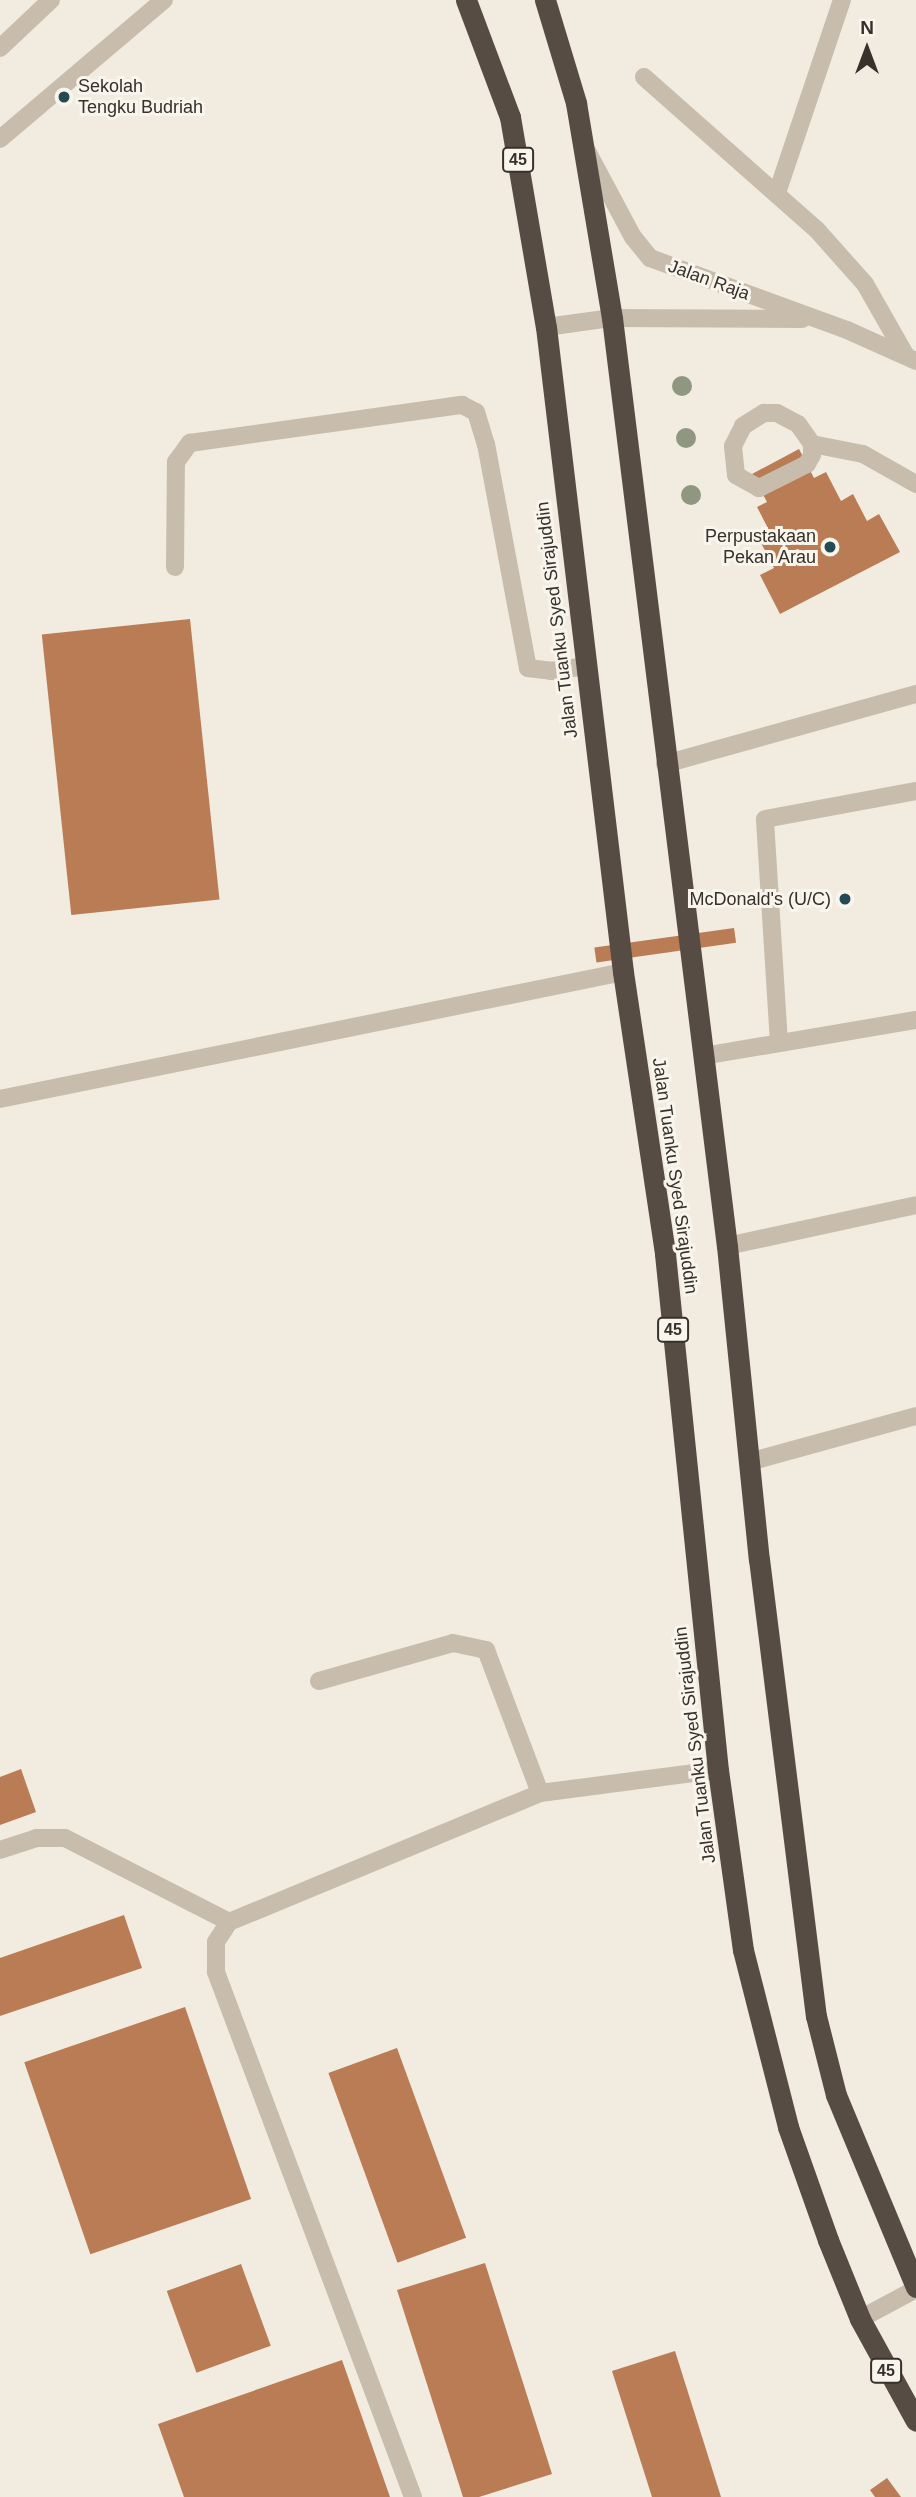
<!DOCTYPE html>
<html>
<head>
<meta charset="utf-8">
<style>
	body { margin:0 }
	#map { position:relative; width:916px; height:2497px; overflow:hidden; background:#f1ebe0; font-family:Arial,sans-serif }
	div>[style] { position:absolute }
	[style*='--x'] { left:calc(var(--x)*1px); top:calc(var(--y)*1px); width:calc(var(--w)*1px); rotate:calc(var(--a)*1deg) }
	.building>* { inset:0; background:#b97c55; transform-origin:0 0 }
	.minor>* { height:18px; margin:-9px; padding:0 9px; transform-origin:9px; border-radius:9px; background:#c8bdad }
	.highway>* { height:21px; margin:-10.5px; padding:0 10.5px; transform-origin:10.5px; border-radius:10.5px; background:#574c43 }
	.trees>* { width:20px; height:20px; margin:-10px; border-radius:50%; background:#909780 }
	.dots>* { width:19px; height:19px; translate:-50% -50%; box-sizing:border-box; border:4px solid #f8f5ec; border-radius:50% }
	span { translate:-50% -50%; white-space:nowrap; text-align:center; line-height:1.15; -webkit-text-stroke:6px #f8f5ec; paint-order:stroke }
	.shield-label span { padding:2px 5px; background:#f8f5ec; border:2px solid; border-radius:5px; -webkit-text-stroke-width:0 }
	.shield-label { font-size:16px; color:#37302b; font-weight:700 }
	.poi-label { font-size:18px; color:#37302b }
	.left { translate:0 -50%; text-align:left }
	.right { translate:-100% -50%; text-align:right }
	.street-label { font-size:18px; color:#37302b }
	.north { position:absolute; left:832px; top:14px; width:70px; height:70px; -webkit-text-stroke:5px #f8f5ec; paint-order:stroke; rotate:0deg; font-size:19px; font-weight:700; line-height:28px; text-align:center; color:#37302b }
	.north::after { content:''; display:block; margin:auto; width:24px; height:32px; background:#37302b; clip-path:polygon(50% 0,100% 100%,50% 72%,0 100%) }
</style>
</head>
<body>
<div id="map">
	<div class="building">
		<div style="clip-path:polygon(799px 449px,814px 478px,826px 472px,841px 501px,853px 494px,867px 521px,879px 514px,900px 552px,780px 614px,760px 575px,774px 568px,760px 541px,772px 536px,757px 507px,767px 502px,752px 474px)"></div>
		<div style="left:190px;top:619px;width:282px;height:149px;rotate:84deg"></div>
		<div style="left:734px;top:928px;width:15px;height:141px;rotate:82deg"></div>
		<div style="clip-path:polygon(21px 1769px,36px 1812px,0 1825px,0 1777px)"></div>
		<div style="clip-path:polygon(124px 1915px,142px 1968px,0 2016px,0 1958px)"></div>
		<div style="left:185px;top:2007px;width:203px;height:170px;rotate:71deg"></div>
		<div style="left:397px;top:2048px;width:202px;height:73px;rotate:70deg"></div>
		<div style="clip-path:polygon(485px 2263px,552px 2474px,479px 2497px,463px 2497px,397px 2290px)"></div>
		<div style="left:241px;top:2264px;width:87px;height:79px;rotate:70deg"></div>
		<div style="clip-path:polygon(675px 2351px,721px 2497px,652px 2497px,612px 2371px)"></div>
		<div style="clip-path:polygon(342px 2360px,390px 2497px,184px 2497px,158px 2424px)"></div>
		<div style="clip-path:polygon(887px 2478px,901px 2497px,875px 2497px,870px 2490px)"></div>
	</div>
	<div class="minor">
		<div style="--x:0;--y:48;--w:70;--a:-43.3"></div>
		<div style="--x:644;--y:77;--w:231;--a:41.5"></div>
		<div style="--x:817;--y:230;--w:72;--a:48.4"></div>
		<div style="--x:865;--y:284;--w:81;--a:60.3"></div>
		<div style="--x:0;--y:139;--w:215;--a:-40.3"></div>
		<div style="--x:587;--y:151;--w:98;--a:61.9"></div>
		<div style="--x:633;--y:237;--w:27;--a:51"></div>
		<div style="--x:650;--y:258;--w:210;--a:20.1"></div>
		<div style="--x:847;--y:330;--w:76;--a:24.2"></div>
		<div style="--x:777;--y:193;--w:204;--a:-71.4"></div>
		<div style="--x:546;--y:327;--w:67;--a:-7.8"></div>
		<div style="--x:612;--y:318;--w:190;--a:0.3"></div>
		<div style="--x:764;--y:413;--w:13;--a:0"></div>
		<div style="--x:777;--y:413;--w:24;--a:28"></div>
		<div style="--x:798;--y:424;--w:24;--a:55"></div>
		<div style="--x:812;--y:444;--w:11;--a:90"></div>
		<div style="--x:812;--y:455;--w:10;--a:119"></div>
		<div style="--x:807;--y:464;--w:54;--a:153.4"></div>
		<div style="--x:759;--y:488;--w:26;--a:-151"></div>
		<div style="--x:736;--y:475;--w:29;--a:-96"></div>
		<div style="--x:733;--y:446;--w:22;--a:-63"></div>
		<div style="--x:743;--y:426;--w:25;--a:-32"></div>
		<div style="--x:812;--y:444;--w:52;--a:11.1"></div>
		<div style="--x:863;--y:454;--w:61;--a:29.5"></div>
		<div style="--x:175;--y:567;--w:105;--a:-89.5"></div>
		<div style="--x:176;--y:462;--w:24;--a:-54"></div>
		<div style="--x:190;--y:443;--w:275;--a:-8"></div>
		<div style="--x:462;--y:405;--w:16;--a:27"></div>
		<div style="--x:476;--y:412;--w:34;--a:73"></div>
		<div style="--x:486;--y:444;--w:228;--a:79.4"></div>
		<div style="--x:528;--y:668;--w:23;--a:7"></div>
		<div style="--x:551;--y:671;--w:34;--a:-8"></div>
		<div style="--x:665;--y:764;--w:261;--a:-15.6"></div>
		<div style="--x:779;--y:1043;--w:224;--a:-93.6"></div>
		<div style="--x:765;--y:819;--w:154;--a:-10.5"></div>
		<div style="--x:703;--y:1056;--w:216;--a:-9.6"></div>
		<div style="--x:0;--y:1099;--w:636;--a:-11.52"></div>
		<div style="--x:727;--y:1246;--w:193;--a:-12.2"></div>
		<div style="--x:749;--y:1462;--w:173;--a:-15.4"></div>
		<div style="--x:319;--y:1681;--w:139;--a:-15.8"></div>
		<div style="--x:453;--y:1643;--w:34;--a:12"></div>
		<div style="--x:486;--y:1650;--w:153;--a:69.3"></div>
		<div style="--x:0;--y:1850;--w:38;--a:-18"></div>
		<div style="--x:36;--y:1838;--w:29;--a:0"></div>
		<div style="--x:65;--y:1838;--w:184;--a:27.1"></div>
		<div style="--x:860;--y:2319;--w:64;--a:-28.2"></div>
		<div style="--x:413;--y:2497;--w:561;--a:-110.57"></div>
		<div style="--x:216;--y:1972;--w:30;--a:-90"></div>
		<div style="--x:216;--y:1942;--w:24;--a:-57"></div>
		<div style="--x:229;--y:1922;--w:337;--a:-22.5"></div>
		<div style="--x:540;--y:1793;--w:179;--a:-7.4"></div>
	</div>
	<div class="highway">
		<div style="--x:466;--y:0;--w:125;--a:69.4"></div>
		<div style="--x:510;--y:117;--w:213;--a:80.3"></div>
		<div style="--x:546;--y:327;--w:650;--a:83.19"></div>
		<div style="--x:623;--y:972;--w:285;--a:81.5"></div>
		<div style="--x:665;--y:1254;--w:519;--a:84.14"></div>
		<div style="--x:718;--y:1770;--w:182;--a:82.1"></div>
		<div style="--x:743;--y:1950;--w:183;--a:75.7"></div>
		<div style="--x:788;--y:2127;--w:120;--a:70.5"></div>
		<div style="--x:828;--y:2240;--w:85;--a:67.9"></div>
		<div style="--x:860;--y:2319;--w:116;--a:61.2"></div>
		<div style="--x:545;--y:0;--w:108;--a:73.2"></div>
		<div style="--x:576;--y:103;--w:218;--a:80.5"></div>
		<div style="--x:612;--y:318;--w:935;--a:82.94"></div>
		<div style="--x:727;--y:1246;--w:315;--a:84.2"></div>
		<div style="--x:759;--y:1559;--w:461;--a:82.9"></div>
		<div style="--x:816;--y:2016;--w:81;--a:75.8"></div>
		<div style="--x:836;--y:2095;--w:208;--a:67.4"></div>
	</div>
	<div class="trees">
		<div style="left:682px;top:386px"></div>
		<div style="left:686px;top:438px"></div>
		<div style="left:691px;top:495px"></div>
	</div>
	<div class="dots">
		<div style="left:64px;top:97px;background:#244a54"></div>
		<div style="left:830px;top:547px;background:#244a54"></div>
		<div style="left:845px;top:899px;background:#244a54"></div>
	</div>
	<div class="shield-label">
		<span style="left:518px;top:160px">45</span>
		<span style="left:673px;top:1330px">45</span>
		<span style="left:886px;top:2371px">45</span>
	</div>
	<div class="poi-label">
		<span class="left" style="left:78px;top:97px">Sekolah<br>Tengku Budriah</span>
		<span class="right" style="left:816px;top:547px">Perpustakaan<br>Pekan Arau</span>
		<span class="right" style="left:831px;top:899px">McDonald's (U/C)</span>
	</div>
	<div class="street-label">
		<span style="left:709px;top:280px;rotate:20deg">Jalan Raja</span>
		<span style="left:557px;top:620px;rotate:-97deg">Jalan Tuanku Syed Sirajuddin</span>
		<span style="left:675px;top:1176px;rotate:82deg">Jalan Tuanku Syed Sirajuddin</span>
		<span style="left:695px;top:1745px;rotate:-97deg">Jalan Tuanku Syed Sirajuddin</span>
	</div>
	<div class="north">N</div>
</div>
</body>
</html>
